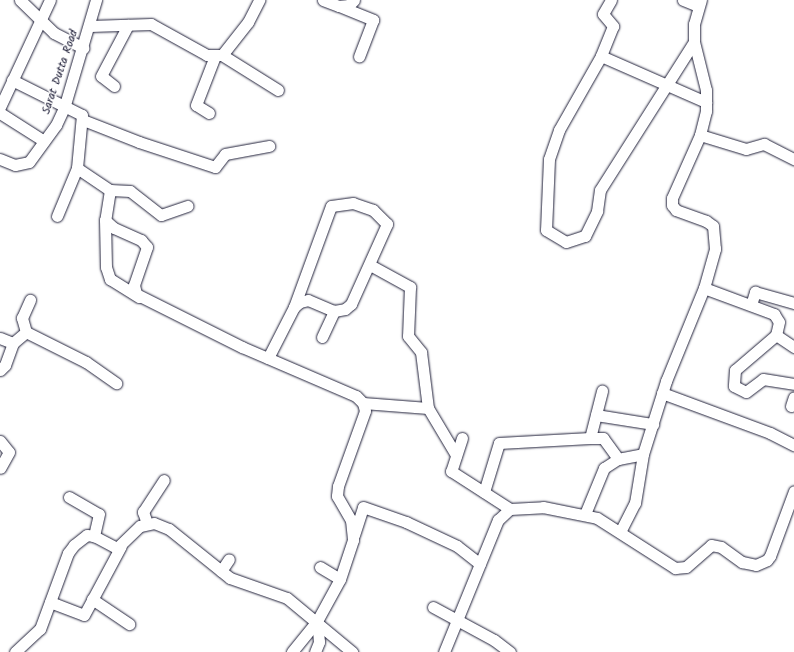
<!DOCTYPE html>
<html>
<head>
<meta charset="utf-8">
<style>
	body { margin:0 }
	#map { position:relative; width:794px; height:652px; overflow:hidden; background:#fff; font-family:Kalam,sans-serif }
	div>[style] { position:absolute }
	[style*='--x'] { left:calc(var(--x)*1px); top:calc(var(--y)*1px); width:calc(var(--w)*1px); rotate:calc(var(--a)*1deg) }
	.roads { filter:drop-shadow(0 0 1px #22223b) drop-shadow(0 0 1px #22223b) }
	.minor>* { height:11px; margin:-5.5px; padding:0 5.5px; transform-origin:5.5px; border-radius:5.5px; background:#fff }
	span { translate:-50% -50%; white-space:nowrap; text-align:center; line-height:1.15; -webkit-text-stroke:3px #fff; paint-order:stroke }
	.street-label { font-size:12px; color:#22223b }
</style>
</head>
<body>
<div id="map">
	<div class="roads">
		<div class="minor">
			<div style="--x:20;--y:0;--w:47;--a:44.1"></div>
			<div style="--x:54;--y:33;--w:33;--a:27"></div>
			<div style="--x:323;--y:0;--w:17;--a:21"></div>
			<div style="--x:339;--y:6;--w:10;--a:-6"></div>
			<div style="--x:349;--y:5;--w:7;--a:-45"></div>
			<div style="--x:611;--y:0;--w:16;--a:120"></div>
			<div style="--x:603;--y:14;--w:16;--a:50"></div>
			<div style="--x:613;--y:26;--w:32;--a:112"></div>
			<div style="--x:601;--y:56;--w:115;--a:23.7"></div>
			<div style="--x:683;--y:0;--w:16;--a:22"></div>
			<div style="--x:339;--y:6;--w:37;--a:22"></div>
			<div style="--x:373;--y:20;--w:39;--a:111"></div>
			<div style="--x:90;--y:26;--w:61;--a:-1.9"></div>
			<div style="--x:151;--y:24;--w:64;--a:29"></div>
			<div style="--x:207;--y:55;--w:15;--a:0"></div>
			<div style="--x:222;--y:55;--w:42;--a:-51.8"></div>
			<div style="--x:248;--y:22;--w:25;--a:-63"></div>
			<div style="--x:222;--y:55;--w:66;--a:32"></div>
			<div style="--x:601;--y:56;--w:85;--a:119.6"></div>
			<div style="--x:559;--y:130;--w:31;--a:109"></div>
			<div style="--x:549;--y:159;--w:71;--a:92.4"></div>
			<div style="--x:546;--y:230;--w:23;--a:31"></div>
			<div style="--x:566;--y:242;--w:20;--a:-18"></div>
			<div style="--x:585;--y:236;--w:28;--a:-64"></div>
			<div style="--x:597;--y:211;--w:21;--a:-82"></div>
			<div style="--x:600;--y:190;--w:175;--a:-57.6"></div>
			<div style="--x:12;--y:80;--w:78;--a:26.6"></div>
			<div style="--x:82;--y:115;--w:53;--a:95.4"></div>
			<div style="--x:77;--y:168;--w:40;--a:34"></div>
			<div style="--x:110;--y:190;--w:30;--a:99"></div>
			<div style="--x:105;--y:220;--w:12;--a:42"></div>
			<div style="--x:114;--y:228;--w:30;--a:24"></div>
			<div style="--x:141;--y:240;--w:9;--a:49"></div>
			<div style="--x:147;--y:247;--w:40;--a:108.9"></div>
			<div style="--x:134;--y:285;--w:9;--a:77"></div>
			<div style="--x:136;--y:294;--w:119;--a:26.6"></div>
			<div style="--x:242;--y:347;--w:124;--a:23.3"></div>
			<div style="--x:356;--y:396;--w:10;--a:45"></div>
			<div style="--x:363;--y:403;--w:8;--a:76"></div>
			<div style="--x:365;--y:411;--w:80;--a:109.8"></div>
			<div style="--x:338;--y:486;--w:10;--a:96"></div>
			<div style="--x:337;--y:496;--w:28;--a:60"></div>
			<div style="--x:351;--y:520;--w:20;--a:84"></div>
			<div style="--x:353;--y:540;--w:41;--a:108.4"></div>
			<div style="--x:340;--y:579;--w:48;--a:118.7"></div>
			<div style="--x:317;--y:621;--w:40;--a:129"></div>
			<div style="--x:114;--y:86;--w:16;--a:-142"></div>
			<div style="--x:101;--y:76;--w:58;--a:-62.1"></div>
			<div style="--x:0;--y:107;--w:118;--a:-65"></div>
			<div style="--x:0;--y:113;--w:52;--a:32.5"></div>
			<div style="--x:209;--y:113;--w:15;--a:-148"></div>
			<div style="--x:196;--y:105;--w:53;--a:-68.8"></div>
			<div style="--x:83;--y:120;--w:60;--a:21.4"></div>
			<div style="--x:139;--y:142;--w:80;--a:18.2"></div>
			<div style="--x:215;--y:167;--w:16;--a:-52"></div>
			<div style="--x:225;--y:154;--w:45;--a:-10.3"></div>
			<div style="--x:700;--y:135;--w:48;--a:16.9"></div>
			<div style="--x:746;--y:149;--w:19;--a:-16"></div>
			<div style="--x:764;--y:144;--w:34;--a:27"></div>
			<div style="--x:0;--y:159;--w:16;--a:22"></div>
			<div style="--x:15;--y:165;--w:14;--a:-12"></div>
			<div style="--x:29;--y:162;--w:46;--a:-53.9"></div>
			<div style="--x:56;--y:125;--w:19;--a:-65"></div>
			<div style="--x:64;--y:108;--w:113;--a:-73.5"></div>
			<div style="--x:110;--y:190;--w:20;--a:3"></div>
			<div style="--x:130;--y:191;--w:39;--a:38"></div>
			<div style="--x:161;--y:215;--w:28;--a:-19"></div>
			<div style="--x:57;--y:216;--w:52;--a:-67.4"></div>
			<div style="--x:105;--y:220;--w:47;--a:88.8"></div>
			<div style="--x:106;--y:267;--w:13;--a:72"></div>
			<div style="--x:110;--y:279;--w:34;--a:32"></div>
			<div style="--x:370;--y:265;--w:46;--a:28.8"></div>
			<div style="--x:410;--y:287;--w:49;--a:92.3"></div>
			<div style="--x:408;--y:336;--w:21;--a:51"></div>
			<div style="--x:421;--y:352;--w:56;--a:82.9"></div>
			<div style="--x:704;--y:288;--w:75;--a:20.4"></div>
			<div style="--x:774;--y:314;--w:9;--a:58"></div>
			<div style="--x:779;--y:322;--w:13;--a:103"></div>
			<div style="--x:776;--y:335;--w:22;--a:34"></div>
			<div style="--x:751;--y:305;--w:14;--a:-73"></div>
			<div style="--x:755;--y:292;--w:41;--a:15.8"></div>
			<div style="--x:26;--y:332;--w:67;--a:26.6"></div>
			<div style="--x:86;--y:362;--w:37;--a:35"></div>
			<div style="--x:776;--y:335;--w:54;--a:139.5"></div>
			<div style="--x:735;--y:370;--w:16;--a:94"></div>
			<div style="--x:734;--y:386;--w:13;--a:27"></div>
			<div style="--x:746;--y:392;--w:21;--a:-37"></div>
			<div style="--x:763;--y:379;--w:31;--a:9"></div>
			<div style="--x:322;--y:337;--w:29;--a:-65"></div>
			<div style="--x:0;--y:338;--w:14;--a:21"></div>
			<div style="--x:268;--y:358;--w:57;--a:-63"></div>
			<div style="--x:294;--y:307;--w:8;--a:-40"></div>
			<div style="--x:300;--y:302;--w:8;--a:-14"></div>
			<div style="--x:308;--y:300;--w:28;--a:23"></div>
			<div style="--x:334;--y:311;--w:11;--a:-10"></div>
			<div style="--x:345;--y:309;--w:8;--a:-40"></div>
			<div style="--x:351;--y:304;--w:88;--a:-65.8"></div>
			<div style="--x:387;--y:224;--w:20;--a:-135"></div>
			<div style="--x:373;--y:210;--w:21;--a:-161"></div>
			<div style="--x:353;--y:203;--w:22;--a:172"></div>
			<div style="--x:331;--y:206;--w:108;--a:110.1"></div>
			<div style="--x:0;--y:370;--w:7;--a:-45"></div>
			<div style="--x:5;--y:365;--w:23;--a:-70"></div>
			<div style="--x:13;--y:343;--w:17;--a:-40"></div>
			<div style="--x:26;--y:332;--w:15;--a:-106"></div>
			<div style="--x:22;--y:318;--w:20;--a:-66"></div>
			<div style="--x:662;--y:393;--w:115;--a:20.3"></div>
			<div style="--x:770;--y:433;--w:27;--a:27"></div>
			<div style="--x:363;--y:403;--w:65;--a:4.4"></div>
			<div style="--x:428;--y:408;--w:55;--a:59.2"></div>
			<div style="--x:791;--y:406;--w:9;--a:-72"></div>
			<div style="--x:596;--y:415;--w:58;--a:9"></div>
			<div style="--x:462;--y:438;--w:35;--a:108"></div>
			<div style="--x:451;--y:471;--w:70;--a:32.8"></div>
			<div style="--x:590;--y:438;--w:13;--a:0"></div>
			<div style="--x:603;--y:438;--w:26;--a:54"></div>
			<div style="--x:0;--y:441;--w:14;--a:51"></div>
			<div style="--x:9;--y:452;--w:18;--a:119"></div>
			<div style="--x:484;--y:492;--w:51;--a:-73"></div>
			<div style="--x:499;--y:443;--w:91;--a:-3.1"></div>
			<div style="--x:590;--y:438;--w:49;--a:-75.7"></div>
			<div style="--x:69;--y:497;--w:34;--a:30"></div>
			<div style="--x:99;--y:514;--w:23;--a:103"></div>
			<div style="--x:585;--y:514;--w:50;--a:-67.6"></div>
			<div style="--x:604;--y:468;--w:17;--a:-33"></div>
			<div style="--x:618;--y:459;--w:25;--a:-11"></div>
			<div style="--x:147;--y:523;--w:12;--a:-110"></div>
			<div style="--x:143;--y:512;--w:38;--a:-57"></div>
			<div style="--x:620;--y:532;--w:33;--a:-63"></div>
			<div style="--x:635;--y:503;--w:50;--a:-80.7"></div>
			<div style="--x:643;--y:454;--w:77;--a:-72.5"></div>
			<div style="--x:666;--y:381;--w:100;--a:-67.8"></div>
			<div style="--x:704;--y:288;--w:41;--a:-74.2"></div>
			<div style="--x:715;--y:249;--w:23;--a:-95"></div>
			<div style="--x:713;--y:226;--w:9;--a:-144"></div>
			<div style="--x:706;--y:221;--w:32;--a:-160"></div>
			<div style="--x:676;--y:210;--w:6;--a:-129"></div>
			<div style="--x:672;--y:205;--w:7;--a:-90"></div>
			<div style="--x:672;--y:198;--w:69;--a:-66"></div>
			<div style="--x:700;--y:135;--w:25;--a:-76"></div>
			<div style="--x:706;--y:111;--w:21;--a:-90"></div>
			<div style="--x:706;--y:90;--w:49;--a:-104"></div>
			<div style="--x:694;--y:42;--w:18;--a:-90"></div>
			<div style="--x:694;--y:24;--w:25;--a:-74"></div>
			<div style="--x:354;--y:535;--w:29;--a:-72"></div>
			<div style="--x:363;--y:507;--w:46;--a:19.2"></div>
			<div style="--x:406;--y:522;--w:56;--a:25.2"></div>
			<div style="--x:457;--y:546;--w:29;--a:38"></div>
			<div style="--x:320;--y:567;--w:23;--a:31"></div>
			<div style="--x:221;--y:571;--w:14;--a:-56"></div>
			<div style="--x:92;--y:599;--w:45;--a:34"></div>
			<div style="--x:50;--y:602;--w:36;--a:21"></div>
			<div style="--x:84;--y:615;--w:78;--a:-61.8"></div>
			<div style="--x:433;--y:607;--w:69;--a:28.4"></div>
			<div style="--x:494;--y:640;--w:20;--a:37"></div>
			<div style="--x:15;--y:652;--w:34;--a:-43"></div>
			<div style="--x:40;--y:629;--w:81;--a:-69.8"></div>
			<div style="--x:68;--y:553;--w:10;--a:-53"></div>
			<div style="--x:74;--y:545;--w:16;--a:-38"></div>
			<div style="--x:87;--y:535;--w:7;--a:8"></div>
			<div style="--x:94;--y:536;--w:26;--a:28"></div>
			<div style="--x:117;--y:548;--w:32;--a:-44"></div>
			<div style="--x:140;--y:526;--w:14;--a:-12"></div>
			<div style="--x:154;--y:523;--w:16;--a:22"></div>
			<div style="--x:169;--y:529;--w:78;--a:38.8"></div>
			<div style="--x:230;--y:578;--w:60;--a:19.3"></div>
			<div style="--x:287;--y:598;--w:85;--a:39.7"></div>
			<div style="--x:315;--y:652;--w:11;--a:-68"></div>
			<div style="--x:319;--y:642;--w:21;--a:-95"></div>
			<div style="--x:444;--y:652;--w:143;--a:-67.8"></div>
			<div style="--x:498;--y:520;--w:16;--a:-43"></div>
			<div style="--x:510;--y:509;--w:33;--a:-3"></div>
			<div style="--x:543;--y:507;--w:55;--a:11.5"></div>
			<div style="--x:597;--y:518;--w:93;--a:32.7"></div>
			<div style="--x:675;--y:568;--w:11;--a:-5"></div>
			<div style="--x:686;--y:567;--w:33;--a:-41"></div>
			<div style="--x:711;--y:545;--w:10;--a:11"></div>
			<div style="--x:721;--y:547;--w:26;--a:36"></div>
			<div style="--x:742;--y:562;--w:14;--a:12"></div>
			<div style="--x:756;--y:565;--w:12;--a:-24"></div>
			<div style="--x:767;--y:560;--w:5;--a:-53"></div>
			<div style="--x:770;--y:556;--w:69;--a:-69.7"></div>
		</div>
	</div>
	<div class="street-label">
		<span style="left:60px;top:72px;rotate:-71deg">Sarat Dutta Road</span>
	</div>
</div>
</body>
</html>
